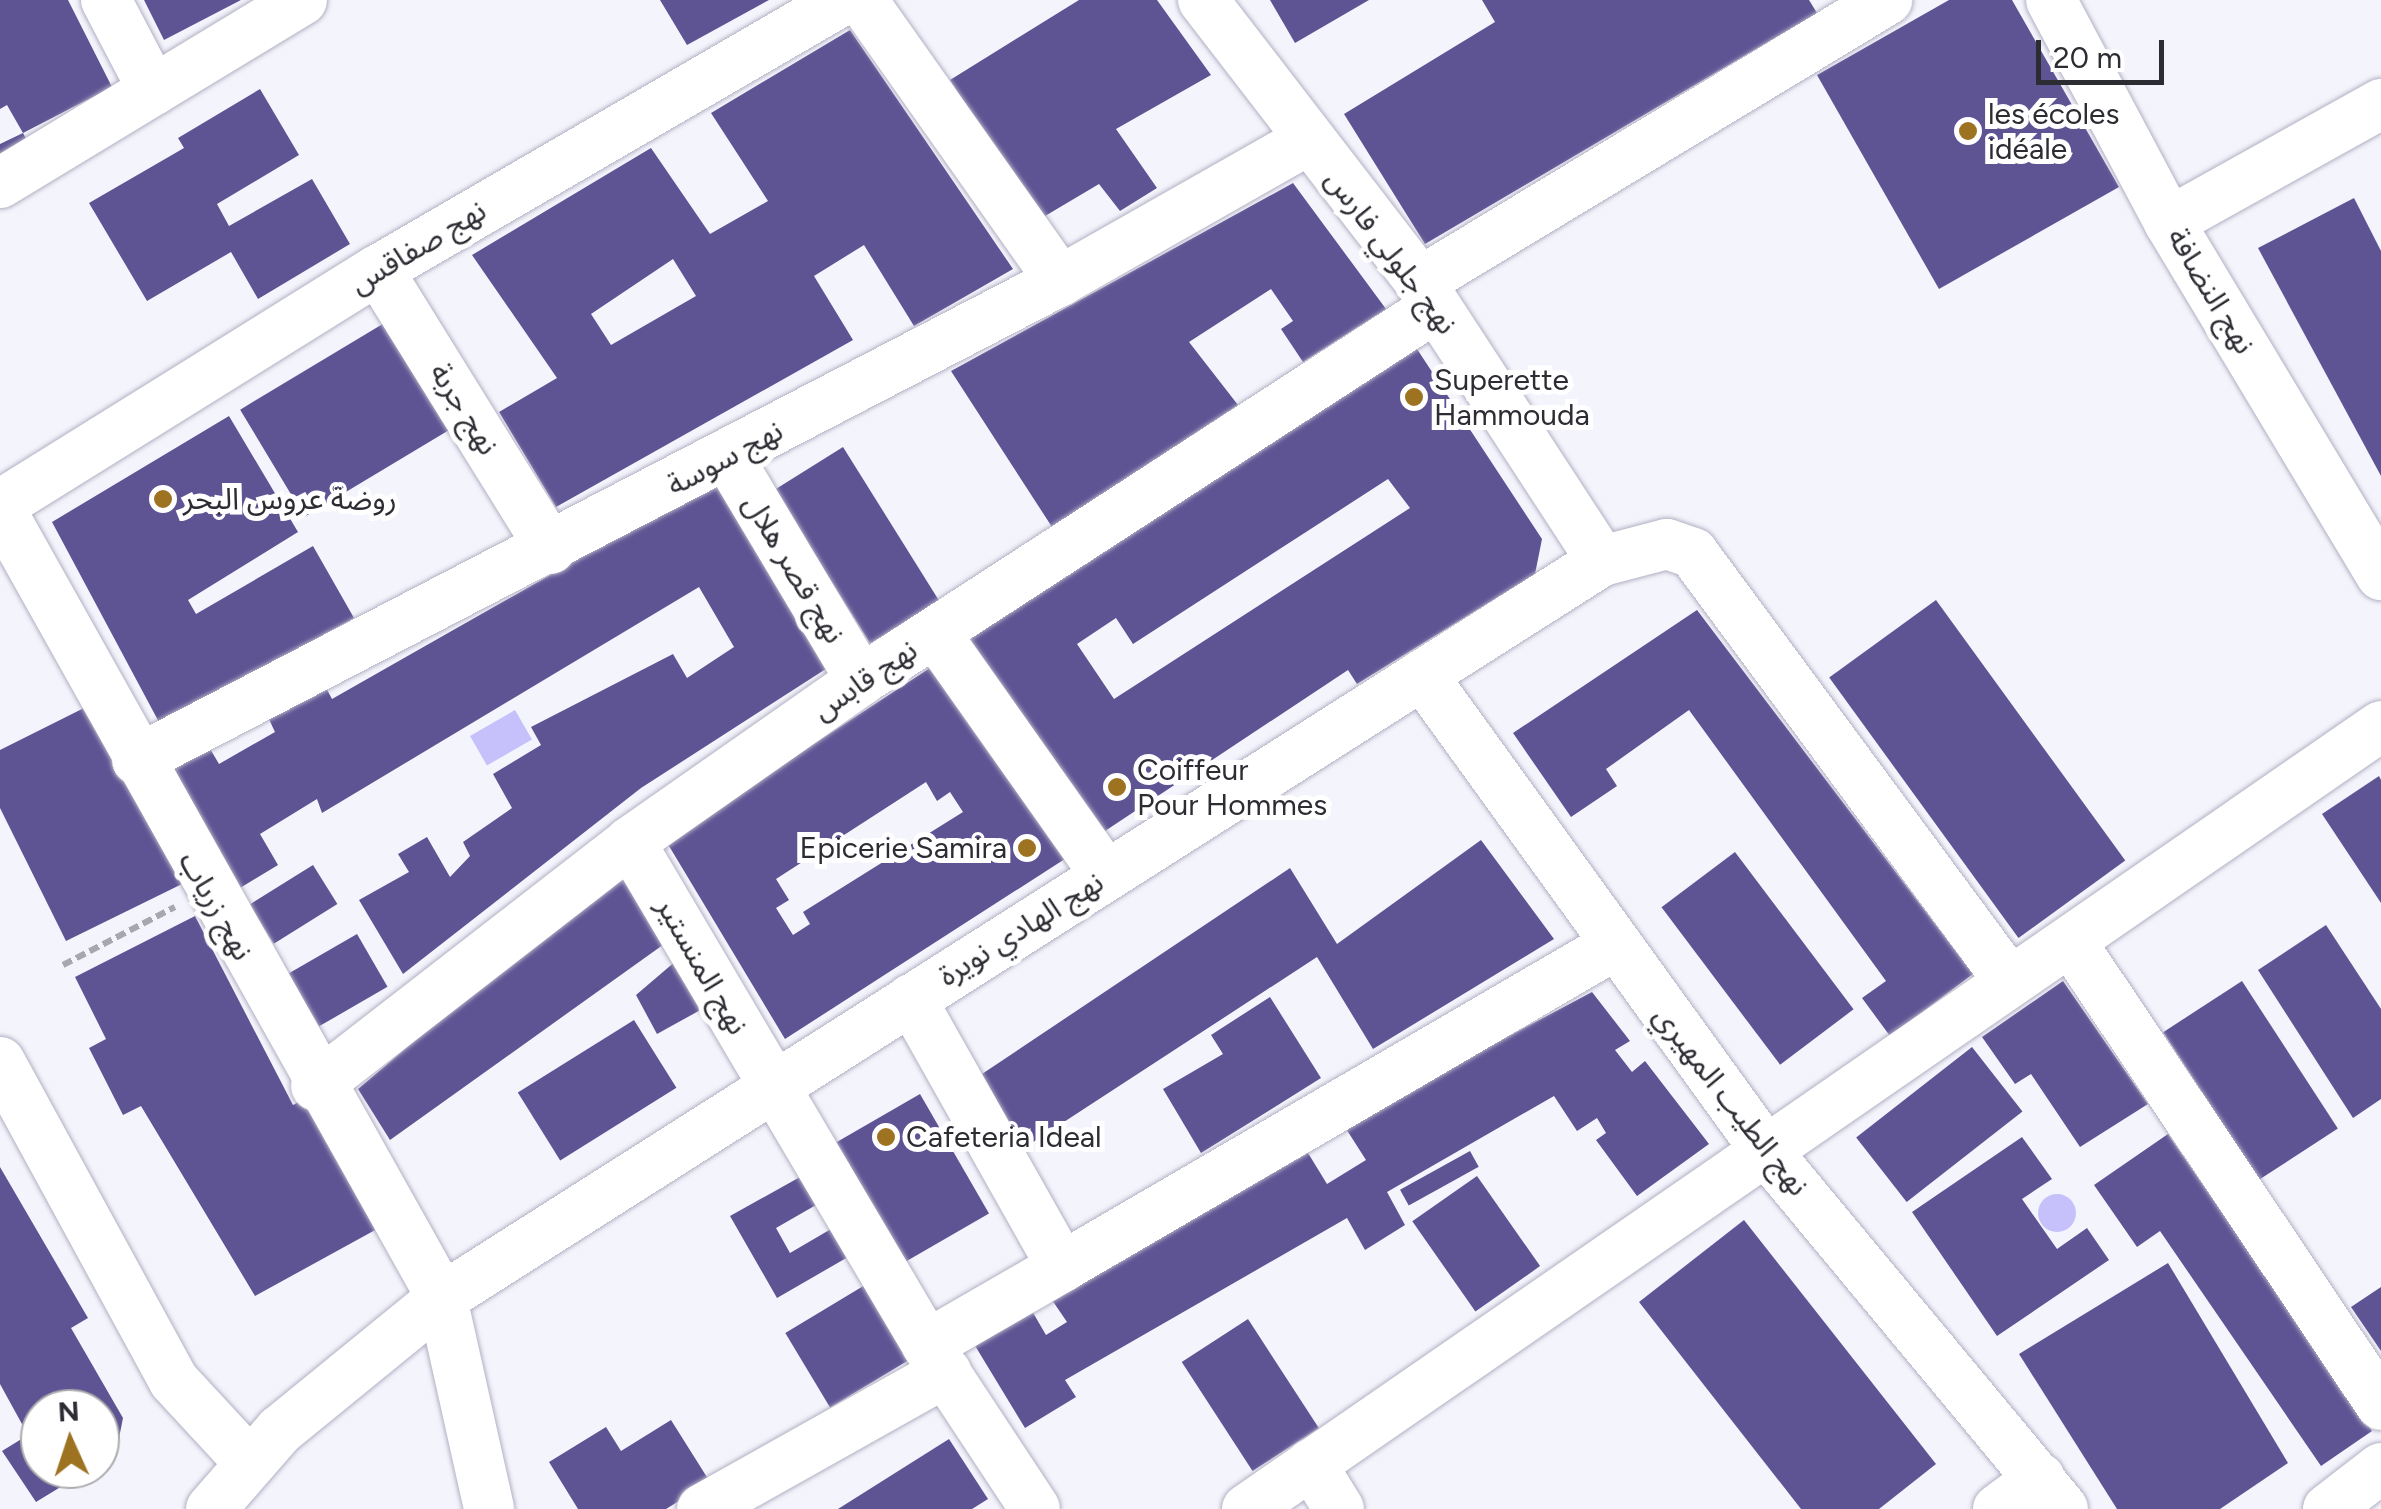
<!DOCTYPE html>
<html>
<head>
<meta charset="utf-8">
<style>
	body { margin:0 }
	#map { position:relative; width:2381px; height:1509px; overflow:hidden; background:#f4f4fc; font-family:Figtree,"Noto Sans Arabic",sans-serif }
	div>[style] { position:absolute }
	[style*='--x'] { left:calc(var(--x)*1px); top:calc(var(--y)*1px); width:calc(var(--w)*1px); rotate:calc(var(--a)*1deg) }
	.water>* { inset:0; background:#c6c1fb; transform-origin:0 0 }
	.round { border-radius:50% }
	.building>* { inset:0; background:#5e5494; transform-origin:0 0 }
	.path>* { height:6px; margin-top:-3px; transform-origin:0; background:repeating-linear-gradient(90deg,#a7a7ae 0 10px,transparent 0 15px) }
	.roads { filter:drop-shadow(0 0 2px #b1b0c3) drop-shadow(0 0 2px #b1b0c3) }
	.street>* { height:50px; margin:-25px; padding:0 25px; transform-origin:25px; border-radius:25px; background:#fff }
	.dots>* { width:28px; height:28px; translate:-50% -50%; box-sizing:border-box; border:5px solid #fff; border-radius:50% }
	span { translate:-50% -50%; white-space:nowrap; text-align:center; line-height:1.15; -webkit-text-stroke:10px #fff; paint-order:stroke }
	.poi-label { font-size:30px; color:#2c2c33 }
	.left { translate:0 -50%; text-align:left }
	.right { translate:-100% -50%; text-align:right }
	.street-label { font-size:30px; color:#2c2c33 }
	.north { position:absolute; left:20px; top:1389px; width:100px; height:100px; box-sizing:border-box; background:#fff; border:2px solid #ababad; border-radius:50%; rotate:357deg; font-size:28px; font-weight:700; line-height:40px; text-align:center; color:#2c2c33 }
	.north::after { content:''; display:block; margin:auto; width:35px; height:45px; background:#9d7221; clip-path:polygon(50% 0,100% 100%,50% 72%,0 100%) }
	.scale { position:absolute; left:2036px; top:40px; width:128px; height:45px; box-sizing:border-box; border:5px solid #2c2c33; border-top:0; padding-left:12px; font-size:30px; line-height:35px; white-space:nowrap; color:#2c2c33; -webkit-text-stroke:8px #fff; paint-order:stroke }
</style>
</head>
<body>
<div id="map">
	<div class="water">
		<div style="left:515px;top:710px;width:34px;height:52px;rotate:60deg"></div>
		<div class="round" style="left:2038px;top:1194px;width:38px;height:38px"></div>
	</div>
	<div class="building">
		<div style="clip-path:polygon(0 0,68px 0,112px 87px,23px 133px,30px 146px,0 162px,0 144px,23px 133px,7px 105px,0 109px)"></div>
		<div style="clip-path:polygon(144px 0,241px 0,164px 40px)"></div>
		<div style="clip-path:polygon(660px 0,769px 0,687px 45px)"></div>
		<div style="clip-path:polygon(1079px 0,1157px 0,1211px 75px,1116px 129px,1157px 188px,1120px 211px,1099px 184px,1040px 219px,950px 80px)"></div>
		<div style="clip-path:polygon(1270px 0,1369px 0,1295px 43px)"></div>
		<div style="clip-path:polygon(1482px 0,1809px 0,1817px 13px,1425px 244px,1344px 114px,1495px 22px)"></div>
		<div style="clip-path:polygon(1949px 0,2012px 0,2119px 187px,1939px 289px,1817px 75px)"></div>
		<div style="clip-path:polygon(evenodd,850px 30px,1013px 269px,914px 326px,864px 245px,814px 276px,853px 340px,556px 507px,499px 412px,557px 378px,472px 255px,651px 148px,710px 234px,768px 201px,711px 113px,850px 30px,673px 259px,696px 296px,611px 345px,591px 314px,673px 259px)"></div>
		<div style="clip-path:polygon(260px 89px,299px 155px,217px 204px,229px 226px,312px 179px,350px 244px,258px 299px,231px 252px,147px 301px,89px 203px,184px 148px,178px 138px)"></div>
		<div style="clip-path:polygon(1293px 183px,1386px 309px,1303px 362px,1281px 329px,1293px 321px,1271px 289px,1189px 342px,1238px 405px,1052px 527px,951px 371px)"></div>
		<div style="clip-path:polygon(2354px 198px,2381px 251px,2381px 476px,2258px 248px)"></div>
		<div style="left:391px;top:319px;width:125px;height:176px;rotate:59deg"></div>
		<div style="clip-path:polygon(evenodd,1417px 349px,1542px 539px,1535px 574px,1357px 684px,1348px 670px,1102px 833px,967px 638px,1417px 349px,1388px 479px,1410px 508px,1114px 699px,1077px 644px,1116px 618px,1133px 644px,1388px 479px)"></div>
		<div style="clip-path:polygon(229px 416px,298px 532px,188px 600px,196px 614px,313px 546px,354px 618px,160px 724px,52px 522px)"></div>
		<div style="left:843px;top:447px;width:181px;height:81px;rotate:58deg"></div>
		<div style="clip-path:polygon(719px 479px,832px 665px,641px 788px,403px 974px,359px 900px,409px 872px,398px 854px,427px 837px,450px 877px,470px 856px,463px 842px,512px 808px,493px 774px,541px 745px,531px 727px,673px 654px,687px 678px,734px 647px,699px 587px,322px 813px,317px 799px,260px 834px,278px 865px,240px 888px,171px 768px,209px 747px,219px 764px,275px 732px,267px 715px,324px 684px,332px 699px)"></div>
		<div style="left:1936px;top:600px;width:322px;height:132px;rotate:54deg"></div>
		<div style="clip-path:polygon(1697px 610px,1973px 974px,1890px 1036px,1862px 998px,1886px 981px,1689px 710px,1606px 769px,1617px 786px,1571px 817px,1513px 733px)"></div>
		<div style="clip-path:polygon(evenodd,939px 662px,1071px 855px,785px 1039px,666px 841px,939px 662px,926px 782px,937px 801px,950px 792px,963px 812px,803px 912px,810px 924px,793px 935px,776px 908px,789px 900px,776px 879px,926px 782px)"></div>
		<div style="clip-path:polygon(92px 704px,182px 884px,66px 941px,0 808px,0 750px)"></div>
		<div style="clip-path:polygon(2379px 776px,2381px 780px,2381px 903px,2322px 814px)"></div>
		<div style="clip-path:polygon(1481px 840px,1554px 939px,1373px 1049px,1317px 957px,1024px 1148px,982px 1074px,1290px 868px,1337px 944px)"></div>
		<div style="left:1735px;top:852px;width:197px;height:92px;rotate:53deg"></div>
		<div style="left:313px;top:865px;width:46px;height:75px;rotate:58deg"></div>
		<div style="clip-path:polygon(616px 870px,667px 942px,390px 1140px,358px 1089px)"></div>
		<div style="clip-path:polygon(195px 916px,293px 1105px,306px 1098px,377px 1229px,255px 1296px,141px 1106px,123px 1115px,89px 1048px,106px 1039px,75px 977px)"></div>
		<div style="clip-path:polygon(2326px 925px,2381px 1009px,2381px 1099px,2353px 1118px,2258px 970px)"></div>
		<div style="left:357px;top:934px;width:61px;height:79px;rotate:60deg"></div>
		<div style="clip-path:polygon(677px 960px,704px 1008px,657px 1034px,636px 995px)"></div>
		<div style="clip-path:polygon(2063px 981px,2148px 1104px,2080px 1147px,2031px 1074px,2015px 1084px,1982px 1037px)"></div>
		<div style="left:2242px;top:981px;width:176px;height:94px;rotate:57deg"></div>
		<div style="clip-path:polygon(1592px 992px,1630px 1041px,1615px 1050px,1632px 1072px,1645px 1061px,1709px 1144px,1637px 1196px,1596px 1140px,1606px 1133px,1597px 1118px,1577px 1131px,1554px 1096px,1387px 1192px,1405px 1225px,1365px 1250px,1347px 1218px,1065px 1380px,1076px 1397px,1025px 1428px,974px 1344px,1032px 1311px,1046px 1335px,1067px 1322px,1052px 1300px,1308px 1153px,1327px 1184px,1366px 1160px,1343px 1124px)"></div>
		<div style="clip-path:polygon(1270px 997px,1321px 1078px,1201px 1153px,1163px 1089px,1223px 1054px,1211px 1035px)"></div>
		<div style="left:634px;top:1020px;width:80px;height:137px;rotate:58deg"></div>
		<div style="left:1972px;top:1047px;width:82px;height:147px;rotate:52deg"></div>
		<div style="left:920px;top:1094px;width:138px;height:102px;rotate:60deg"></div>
		<div style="clip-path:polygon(2168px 1134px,2372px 1431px,2321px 1466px,2160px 1231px,2137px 1247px,2094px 1185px)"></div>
		<div style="clip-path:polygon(2022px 1137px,2052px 1179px,2022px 1199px,2057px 1249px,2087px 1228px,2109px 1260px,1997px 1336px,1912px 1212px)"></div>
		<div style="left:1470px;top:1151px;width:18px;height:80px;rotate:61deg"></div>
		<div style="clip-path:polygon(0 1167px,88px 1318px,71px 1328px,123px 1418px,116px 1453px,100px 1463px,100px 1409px,40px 1409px,40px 1469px,90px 1469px,36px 1502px,2px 1451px,28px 1435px,0 1384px)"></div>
		<div style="left:1477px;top:1176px;width:110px;height:79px;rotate:55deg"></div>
		<div style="clip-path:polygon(800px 1177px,816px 1205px,776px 1228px,790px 1253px,831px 1229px,848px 1257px,777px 1298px,730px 1216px)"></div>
		<div style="clip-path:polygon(1744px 1220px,1936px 1464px,1879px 1509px,1801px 1509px,1639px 1302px)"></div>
		<div style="clip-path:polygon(2168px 1263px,2288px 1463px,2220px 1509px,2117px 1509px,2019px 1354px)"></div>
		<div style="left:865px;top:1285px;width:87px;height:93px;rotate:59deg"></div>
		<div style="clip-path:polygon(2381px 1287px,2381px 1351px,2351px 1307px)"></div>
		<div style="left:1248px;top:1319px;width:130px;height:79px;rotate:57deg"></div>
		<div style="clip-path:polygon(671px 1420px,710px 1482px,666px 1509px,578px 1509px,549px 1462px,606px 1427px,621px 1451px)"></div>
		<div style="clip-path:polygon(949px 1439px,988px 1499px,972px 1509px,838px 1509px)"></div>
	</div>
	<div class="path">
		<div style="--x:63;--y:965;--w:126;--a:-27.4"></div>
	</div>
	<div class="roads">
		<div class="street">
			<div style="--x:106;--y:0;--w:102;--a:62.4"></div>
			<div style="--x:862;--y:0;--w:344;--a:54.8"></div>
			<div style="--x:1203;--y:0;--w:356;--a:52.4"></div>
			<div style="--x:1420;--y:282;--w:333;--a:56.9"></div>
			<div style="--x:2051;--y:0;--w:251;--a:62"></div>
			<div style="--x:2169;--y:222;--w:412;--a:59"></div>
			<div style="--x:0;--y:183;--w:353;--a:-31.2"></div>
			<div style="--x:2169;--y:222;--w:243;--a:-29.1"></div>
			<div style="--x:378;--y:270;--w:328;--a:58.2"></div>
			<div style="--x:1420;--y:282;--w:546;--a:-31.13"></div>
			<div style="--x:728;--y:457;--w:260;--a:59.2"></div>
			<div style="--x:0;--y:505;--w:445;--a:-31.9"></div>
			<div style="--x:378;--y:270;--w:538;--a:-30.14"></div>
			<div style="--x:0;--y:509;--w:904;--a:60.74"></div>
			<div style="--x:442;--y:1298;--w:216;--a:77.4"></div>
			<div style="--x:935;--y:633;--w:296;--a:54.8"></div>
			<div style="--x:1422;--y:675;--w:587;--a:54.14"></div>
			<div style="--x:1766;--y:1151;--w:465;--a:50.3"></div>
			<div style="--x:137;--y:760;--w:1040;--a:-27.43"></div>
			<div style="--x:1060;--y:281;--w:283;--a:-29.6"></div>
			<div style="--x:630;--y:842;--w:584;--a:59.44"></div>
			<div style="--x:927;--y:1345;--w:196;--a:56.6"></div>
			<div style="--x:2071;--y:942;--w:557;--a:56.2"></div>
			<div style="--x:911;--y:999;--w:308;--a:60.6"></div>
			<div style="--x:1062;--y:1267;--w:638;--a:-30.22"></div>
			<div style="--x:0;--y:1062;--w:363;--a:61.4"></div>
			<div style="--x:174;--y:1381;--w:112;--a:47.2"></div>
			<div style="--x:316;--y:1086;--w:398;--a:-37.8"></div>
			<div style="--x:630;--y:842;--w:282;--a:-35"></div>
			<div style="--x:861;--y:680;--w:685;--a:-32.97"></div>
			<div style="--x:927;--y:1345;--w:156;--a:-30"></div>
			<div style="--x:1311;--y:1464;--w:53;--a:58.1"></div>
			<div style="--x:211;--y:1509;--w:105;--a:-48.9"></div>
			<div style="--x:280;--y:1430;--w:209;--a:-39.2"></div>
			<div style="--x:442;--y:1298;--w:1374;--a:-32.43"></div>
			<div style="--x:1602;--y:561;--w:67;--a:-14.7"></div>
			<div style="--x:1667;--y:544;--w:28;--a:19"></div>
			<div style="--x:1693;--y:553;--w:533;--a:53.54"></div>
			<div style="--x:702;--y:1509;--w:280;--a:-29.3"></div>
			<div style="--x:1247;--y:1509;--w:1378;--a:-34.62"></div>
			<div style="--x:1998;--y:1509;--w:52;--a:-36.4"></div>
			<div style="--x:2328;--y:1509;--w:67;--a:-37.7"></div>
		</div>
	</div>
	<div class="dots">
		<div style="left:1968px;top:131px;background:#9d7221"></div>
		<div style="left:1414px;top:397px;background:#9d7221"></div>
		<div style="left:163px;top:499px;background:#9d7221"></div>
		<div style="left:1117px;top:787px;background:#9d7221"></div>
		<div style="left:1027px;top:848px;background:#9d7221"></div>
		<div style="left:886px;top:1137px;background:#9d7221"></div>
	</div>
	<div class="poi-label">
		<span class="left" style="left:1988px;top:131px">les écoles<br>idéale</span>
		<span class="left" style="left:1434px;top:397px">Superette<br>Hammouda</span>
		<span class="left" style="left:183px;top:499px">روضة عروس البحر</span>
		<span class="left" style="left:1137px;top:787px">Coiffeur<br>Pour Hommes</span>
		<span class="right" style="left:1007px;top:848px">Epicerie Samira</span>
		<span class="left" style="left:906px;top:1137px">Cafeteria Ideal</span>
	</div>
	<div class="street-label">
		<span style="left:418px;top:247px;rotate:-31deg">نهج صفاقس</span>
		<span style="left:1391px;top:252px;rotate:53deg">نهج جلولي فارس</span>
		<span style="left:2211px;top:291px;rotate:59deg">نهج النضافة</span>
		<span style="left:464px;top:409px;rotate:58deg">نهج جربة</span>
		<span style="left:725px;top:458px;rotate:-28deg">نهج سوسة</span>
		<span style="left:794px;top:569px;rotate:59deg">نهج قصر هلال</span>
		<span style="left:865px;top:680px;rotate:-34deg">نهج قابس</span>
		<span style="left:216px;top:906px;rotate:61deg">نهج زرياب</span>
		<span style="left:1021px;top:929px;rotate:-32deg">نهج الهادي نويرة</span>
		<span style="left:702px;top:966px;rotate:60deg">نهج المنستير</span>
		<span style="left:1731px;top:1101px;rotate:52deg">نهج الطيب المهيري</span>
	</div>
	<div class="north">N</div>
	<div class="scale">20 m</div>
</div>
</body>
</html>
